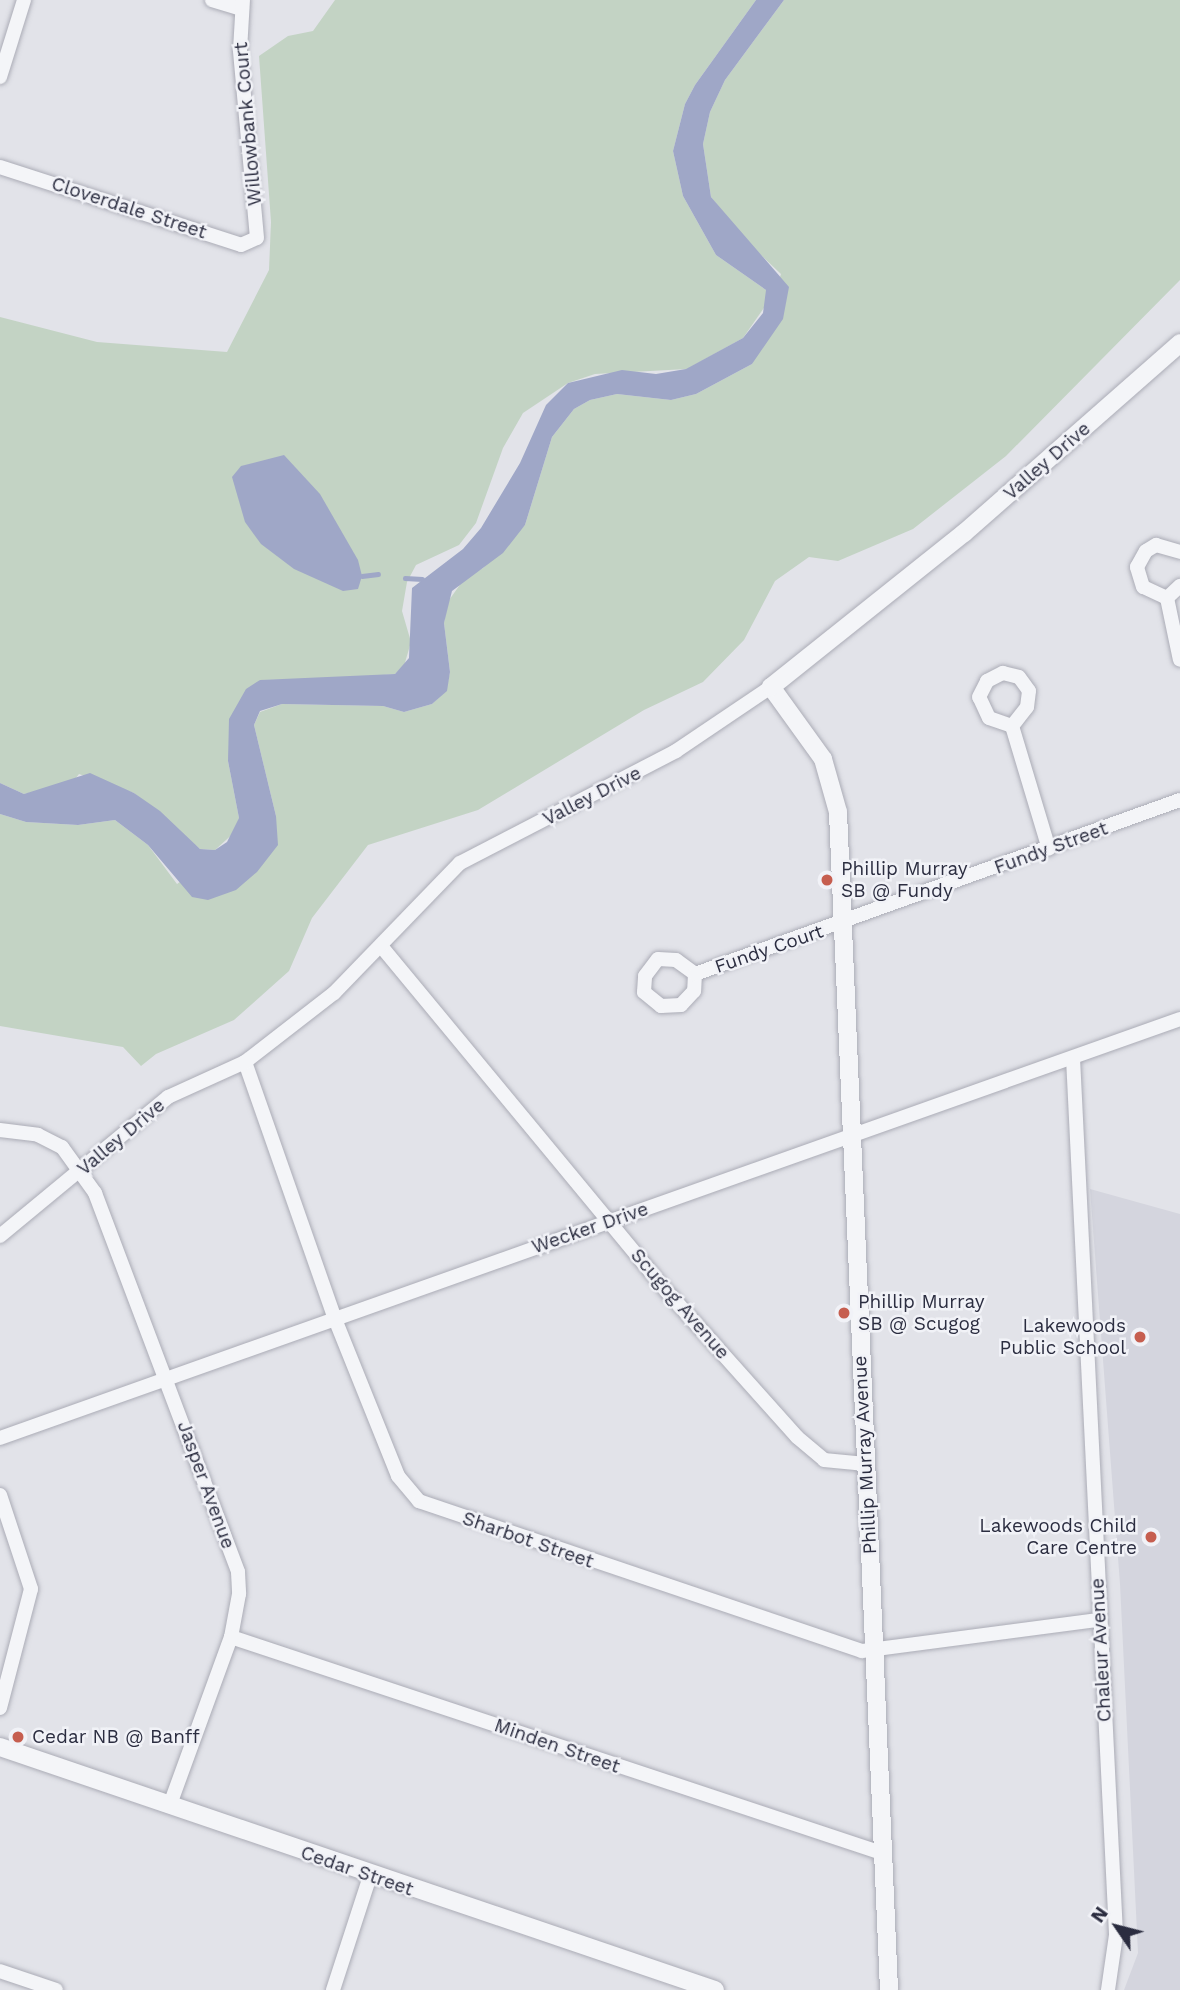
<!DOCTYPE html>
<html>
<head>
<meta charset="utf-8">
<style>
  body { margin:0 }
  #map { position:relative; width:1180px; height:1990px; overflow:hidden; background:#e2e3e9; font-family:"Work Sans",sans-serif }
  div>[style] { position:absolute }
  .built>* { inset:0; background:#d4d5de }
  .green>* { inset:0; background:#c3d3c4 }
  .water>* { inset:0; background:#9fa7c7 }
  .stream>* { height:4.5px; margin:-2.25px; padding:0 2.25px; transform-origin:2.25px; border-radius:2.25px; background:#9fa7c7 }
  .roads { filter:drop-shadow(0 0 2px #abacb6) drop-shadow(0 0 2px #abacb6) }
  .minor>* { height:14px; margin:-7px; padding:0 7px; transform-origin:7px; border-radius:7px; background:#f4f5f8 }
  .tertiary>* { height:18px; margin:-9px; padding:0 9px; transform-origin:9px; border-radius:9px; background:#f4f5f8 }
  .dots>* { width:19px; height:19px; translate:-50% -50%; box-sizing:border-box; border:4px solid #f1f2f7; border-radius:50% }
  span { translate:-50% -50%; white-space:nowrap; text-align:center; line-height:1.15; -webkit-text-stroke:5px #f1f2f7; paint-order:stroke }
  .street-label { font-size:19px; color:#2b2d40 }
  .poi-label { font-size:19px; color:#2b2d40 }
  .left { translate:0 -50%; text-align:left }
  .right { translate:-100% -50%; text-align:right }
  .north { position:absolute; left:1082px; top:1892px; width:70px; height:70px; -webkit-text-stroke:5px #f1f2f7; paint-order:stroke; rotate:305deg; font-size:19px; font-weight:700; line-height:28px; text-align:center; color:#2b2d40 }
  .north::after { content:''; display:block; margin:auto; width:24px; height:32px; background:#2b2d40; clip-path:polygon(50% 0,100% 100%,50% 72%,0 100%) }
</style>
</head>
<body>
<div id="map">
  <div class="built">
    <i style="clip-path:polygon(1090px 1189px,1180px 1214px,1180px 1990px,1124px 1990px,1138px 1953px,1120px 1584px)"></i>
  </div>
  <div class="green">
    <i style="clip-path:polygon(335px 0,756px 0,695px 85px,685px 104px,673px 151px,683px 196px,716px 255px,766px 290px,768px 302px,743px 338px,687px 369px,595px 374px,568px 383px,523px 413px,503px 448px,476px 523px,459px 545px,416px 565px,407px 582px,402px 611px,411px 642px,404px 666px,395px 674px,340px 679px,260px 680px,228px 761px,239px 818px,237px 830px,215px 850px,200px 849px,134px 793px,79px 774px,72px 783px,24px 794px,0 783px,0 317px,97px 342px,227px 352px,269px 270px,271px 222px,259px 56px,288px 36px,313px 31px)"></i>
    <i style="clip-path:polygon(784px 0,1180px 0,1180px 280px,1006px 456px,913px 529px,838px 561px,809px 557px,775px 581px,744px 640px,703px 682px,644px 710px,478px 810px,368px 845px,312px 918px,289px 971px,234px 1020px,156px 1054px,141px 1066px,123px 1047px,0 1026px,0 814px,26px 822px,78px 825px,115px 820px,148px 845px,177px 884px,276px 816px,254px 725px,260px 712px,282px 704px,383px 706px,404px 712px,432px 704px,446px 691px,450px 672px,444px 623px,447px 603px,464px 579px,483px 568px,525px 525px,552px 437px,574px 409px,590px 400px,617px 394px,671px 400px,696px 394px,752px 364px,781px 274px,745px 240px,711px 197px,703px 144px,710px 112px,725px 80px)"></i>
  </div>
  <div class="water">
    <i style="clip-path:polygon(756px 0,784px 0,725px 80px,710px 112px,703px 144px,711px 197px,789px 287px,783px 319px,752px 364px,696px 394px,671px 400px,617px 394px,590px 400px,574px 409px,552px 437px,525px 525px,503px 553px,452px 591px,444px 623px,450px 672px,447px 691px,432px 704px,404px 712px,383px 706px,282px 704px,260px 711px,254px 725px,276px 816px,278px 845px,257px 872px,236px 890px,208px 900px,192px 897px,148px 845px,115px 820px,78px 825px,26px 822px,0 814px,0 783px,24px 794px,90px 773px,134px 793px,160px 811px,200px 849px,215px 850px,227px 842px,239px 818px,228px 761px,229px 719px,246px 689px,260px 680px,395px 674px,409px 658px,412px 588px,463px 549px,481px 528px,520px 463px,546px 405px,568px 383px,622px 370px,656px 374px,686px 369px,743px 338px,763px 313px,766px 290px,716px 255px,683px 196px,673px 151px,685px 104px,695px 85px)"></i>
    <i style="clip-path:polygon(284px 455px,320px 494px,358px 560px,362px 576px,358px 589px,343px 591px,294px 569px,261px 544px,245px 522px,232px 477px,241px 466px)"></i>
  </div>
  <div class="stream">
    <i style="left:362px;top:576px;width:16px;rotate:-7deg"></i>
    <i style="left:405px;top:578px;width:17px;rotate:3deg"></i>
  </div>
  <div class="roads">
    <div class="minor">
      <i style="left:212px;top:0;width:31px;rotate:17deg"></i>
      <i style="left:0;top:77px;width:81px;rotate:-72.7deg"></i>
      <i style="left:0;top:167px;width:253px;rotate:17.9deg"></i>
      <i style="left:241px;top:245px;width:17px;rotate:-24deg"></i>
      <i style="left:257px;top:238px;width:189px;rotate:-95.2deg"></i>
      <i style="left:240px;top:50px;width:50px;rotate:-86.6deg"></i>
      <i style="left:1167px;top:598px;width:26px;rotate:-155deg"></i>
      <i style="left:1143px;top:587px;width:21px;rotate:-107deg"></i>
      <i style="left:1137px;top:567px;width:18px;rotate:-61deg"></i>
      <i style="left:1146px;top:551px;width:12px;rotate:-31deg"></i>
      <i style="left:1156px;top:545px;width:25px;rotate:16deg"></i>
      <i style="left:1167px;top:598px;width:63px;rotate:78.2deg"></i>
      <i style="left:1167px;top:598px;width:18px;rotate:-43deg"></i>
      <i style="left:1012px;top:726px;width:24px;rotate:-161deg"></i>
      <i style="left:989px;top:718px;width:23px;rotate:-115deg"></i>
      <i style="left:979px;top:697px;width:18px;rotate:-63deg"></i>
      <i style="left:987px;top:681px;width:18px;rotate:-27deg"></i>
      <i style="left:1003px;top:673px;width:16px;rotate:14deg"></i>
      <i style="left:1019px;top:677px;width:17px;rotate:54deg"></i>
      <i style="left:1029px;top:691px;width:16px;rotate:97deg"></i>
      <i style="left:1027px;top:707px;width:24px;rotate:128deg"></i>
      <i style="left:1012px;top:726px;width:128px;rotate:73.3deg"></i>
      <i style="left:381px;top:946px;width:455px;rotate:50.4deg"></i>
      <i style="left:671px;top:1296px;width:189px;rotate:48.2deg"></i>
      <i style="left:797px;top:1437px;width:35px;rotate:40deg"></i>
      <i style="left:824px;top:1460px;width:42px;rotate:5.4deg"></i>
      <i style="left:695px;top:974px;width:17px;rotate:93deg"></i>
      <i style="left:694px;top:991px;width:19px;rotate:133deg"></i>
      <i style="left:681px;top:1005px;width:20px;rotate:177deg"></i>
      <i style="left:661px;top:1006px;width:22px;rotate:-141deg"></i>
      <i style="left:644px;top:992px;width:16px;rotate:-86deg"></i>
      <i style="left:645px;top:976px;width:21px;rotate:-53deg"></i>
      <i style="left:658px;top:959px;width:18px;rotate:3deg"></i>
      <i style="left:676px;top:960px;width:24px;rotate:36deg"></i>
      <i style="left:695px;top:974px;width:515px;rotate:-19.74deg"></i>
      <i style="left:1073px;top:1058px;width:878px;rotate:87.19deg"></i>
      <i style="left:1116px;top:1935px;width:56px;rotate:98.3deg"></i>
      <i style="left:245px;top:1062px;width:272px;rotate:70.7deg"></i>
      <i style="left:335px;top:1319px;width:169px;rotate:68.1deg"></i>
      <i style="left:398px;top:1476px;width:33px;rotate:50deg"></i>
      <i style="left:419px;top:1501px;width:468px;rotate:18.7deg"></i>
      <i style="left:862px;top:1651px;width:239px;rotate:-7.5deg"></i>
      <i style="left:0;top:1130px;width:38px;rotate:7deg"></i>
      <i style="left:38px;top:1135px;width:27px;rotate:27deg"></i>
      <i style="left:62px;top:1147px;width:57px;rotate:54.3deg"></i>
      <i style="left:95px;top:1193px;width:405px;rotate:69.3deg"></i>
      <i style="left:238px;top:1572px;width:22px;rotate:87deg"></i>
      <i style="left:239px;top:1594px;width:44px;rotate:100.5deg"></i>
      <i style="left:231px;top:1637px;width:179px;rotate:110deg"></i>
      <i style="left:0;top:1236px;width:218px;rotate:-39.6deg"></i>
      <i style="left:168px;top:1097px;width:85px;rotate:-24.4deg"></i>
      <i style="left:245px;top:1062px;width:113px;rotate:-37.8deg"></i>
      <i style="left:334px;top:993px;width:181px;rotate:-45.9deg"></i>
      <i style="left:460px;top:863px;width:243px;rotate:-27.4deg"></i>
      <i style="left:676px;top:751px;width:115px;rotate:-34deg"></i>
      <i style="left:0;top:1438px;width:1252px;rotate:-19.55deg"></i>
      <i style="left:0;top:1495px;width:99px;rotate:71.7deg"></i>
      <i style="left:31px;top:1589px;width:123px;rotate:104.6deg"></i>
      <i style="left:231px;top:1637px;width:686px;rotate:18.36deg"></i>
      <i style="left:0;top:1971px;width:59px;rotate:18.7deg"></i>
      <i style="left:333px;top:1990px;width:120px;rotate:-72deg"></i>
    </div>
    <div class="tertiary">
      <i style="left:0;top:1747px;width:755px;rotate:18.77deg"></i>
      <i style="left:889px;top:1990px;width:1179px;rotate:-92.48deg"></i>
      <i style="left:838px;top:812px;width:55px;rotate:-105.8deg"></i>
      <i style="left:823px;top:759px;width:89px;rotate:-125.8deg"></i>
      <i style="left:771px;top:687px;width:247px;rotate:-38.6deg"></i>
      <i style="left:964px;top:533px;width:288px;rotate:-41.3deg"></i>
    </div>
  </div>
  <div class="dots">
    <i style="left:827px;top:880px;background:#c65e4f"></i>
    <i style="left:844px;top:1313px;background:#c65e4f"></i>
    <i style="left:1140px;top:1337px;background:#c65e4f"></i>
    <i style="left:1151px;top:1537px;background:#c65e4f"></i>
    <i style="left:18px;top:1737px;background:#c65e4f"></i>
  </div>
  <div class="street-label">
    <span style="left:248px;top:124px;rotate:-95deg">Willowbank Court</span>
    <span style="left:129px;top:208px;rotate:18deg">Cloverdale Street</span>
    <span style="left:1047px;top:461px;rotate:-41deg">Valley Drive</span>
    <span style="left:592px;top:796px;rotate:-27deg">Valley Drive</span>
    <span style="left:1051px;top:848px;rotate:-20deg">Fundy Street</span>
    <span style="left:769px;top:949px;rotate:-19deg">Fundy Court</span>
    <span style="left:121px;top:1137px;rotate:-40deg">Valley Drive</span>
    <span style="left:590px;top:1228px;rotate:-19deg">Wecker Drive</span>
    <span style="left:680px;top:1304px;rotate:49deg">Scugog Avenue</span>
    <span style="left:865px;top:1455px;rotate:-93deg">Phillip Murray Avenue</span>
    <span style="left:206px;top:1485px;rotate:70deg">Jasper Avenue</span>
    <span style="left:528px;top:1540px;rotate:19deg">Sharbot Street</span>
    <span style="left:1101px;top:1650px;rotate:-93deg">Chaleur Avenue</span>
    <span style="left:557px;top:1746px;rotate:19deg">Minden Street</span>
    <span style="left:357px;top:1871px;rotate:19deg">Cedar Street</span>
  </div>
  <div class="poi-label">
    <span class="left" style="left:841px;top:880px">Phillip Murray<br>SB @ Fundy</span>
    <span class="left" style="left:858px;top:1313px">Phillip Murray<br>SB @ Scugog</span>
    <span class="right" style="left:1126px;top:1337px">Lakewoods<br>Public School</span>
    <span class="right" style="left:1137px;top:1537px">Lakewoods Child<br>Care Centre</span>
    <span class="left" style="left:32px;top:1737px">Cedar NB @ Banff</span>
  </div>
  <div class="north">N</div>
</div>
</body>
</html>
